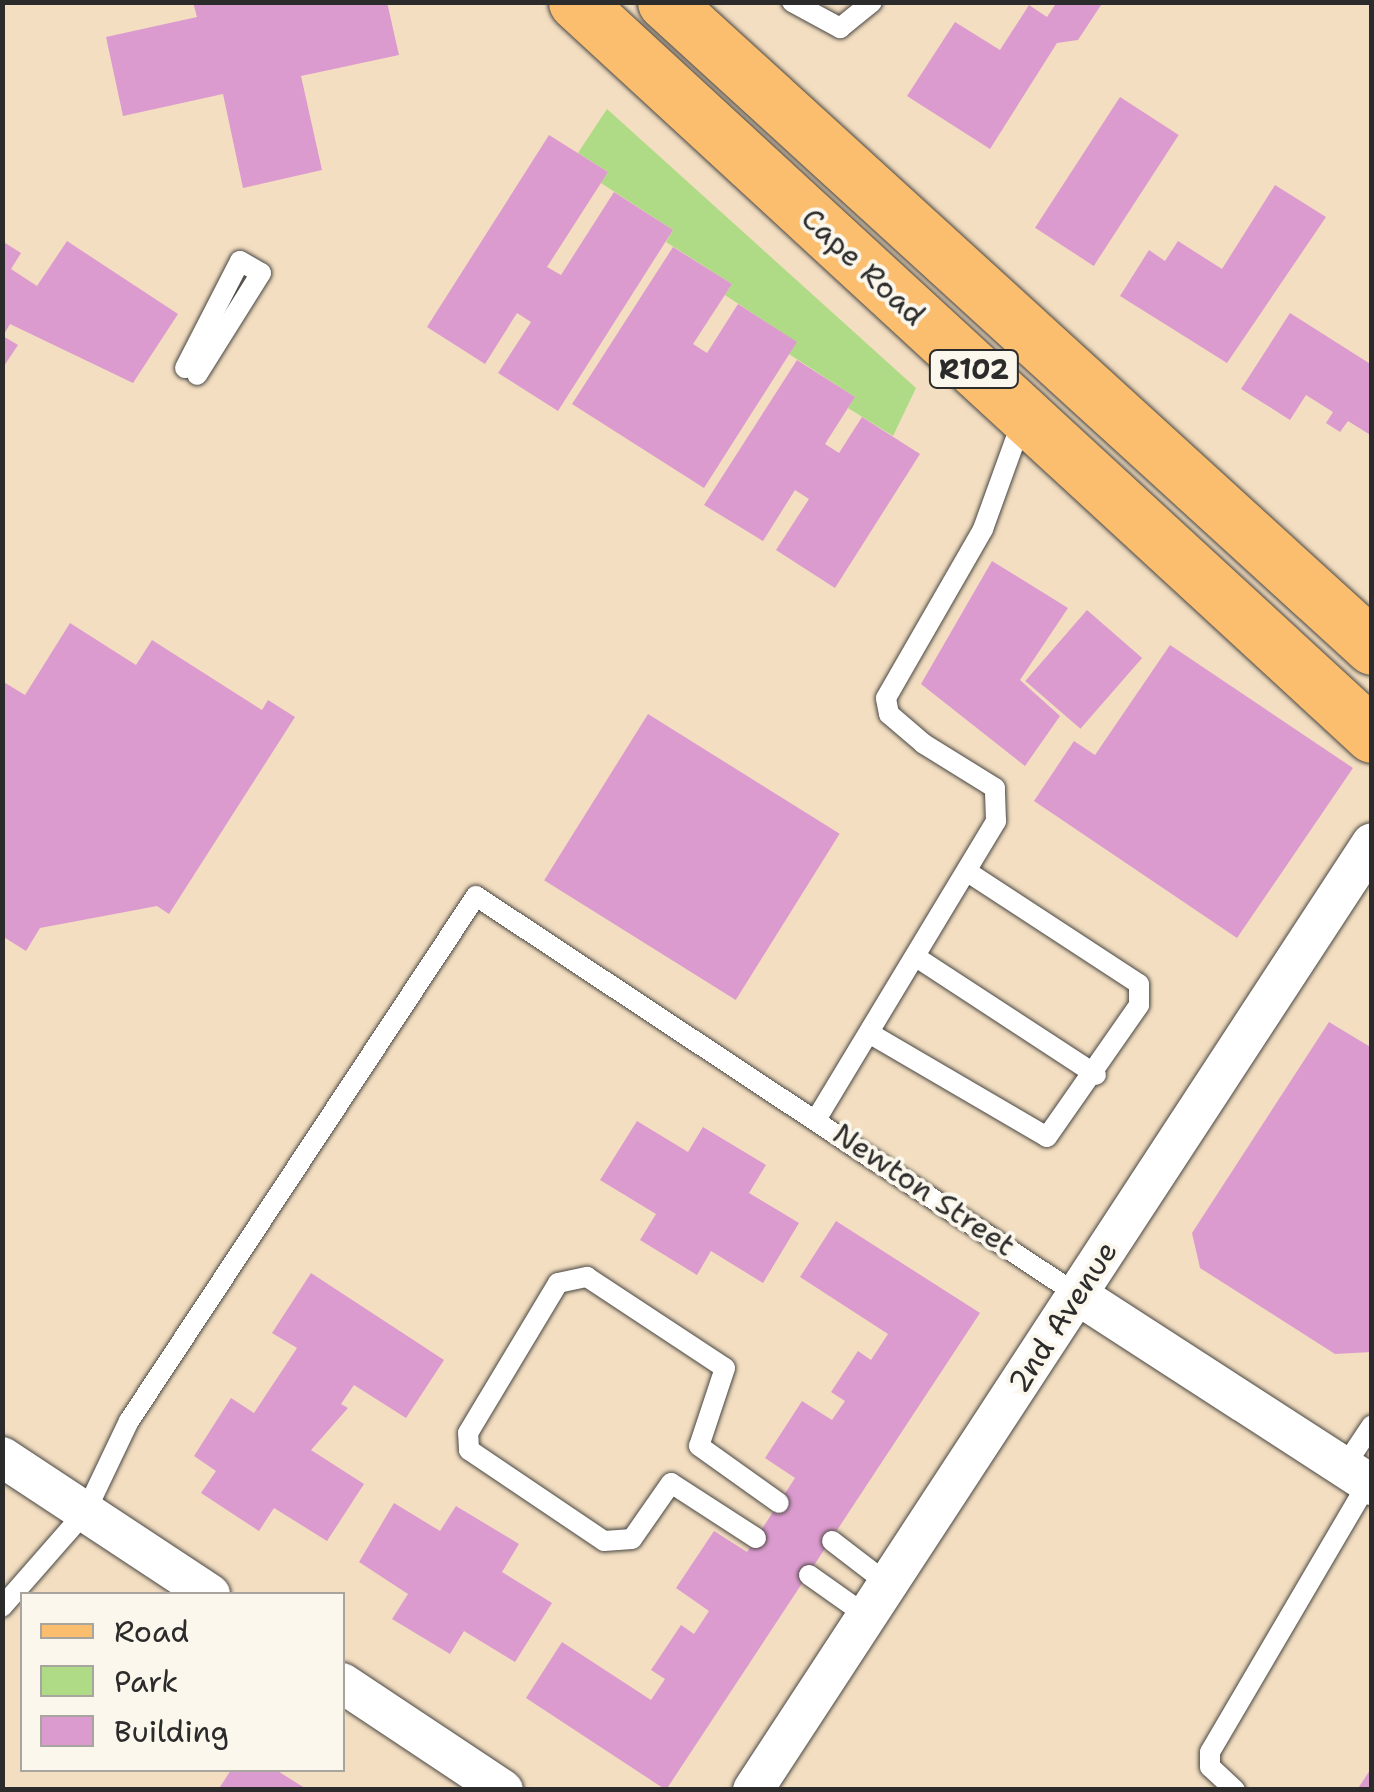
<!DOCTYPE html>
<html>
<head>
<meta charset="utf-8">
<style>
  body { margin:0 }
  #map { position:relative; width:1374px; height:1792px; overflow:hidden; background:#f3dec1; font-family:"Shantell Sans",sans-serif }
  div>[style] { position:absolute }
  .green>* { inset:0; background:#afda86 }
  .building>* { inset:0; background:#dc9bcf; transform-origin:0 0 }
  .roads { filter:drop-shadow(0 0 2px #494642) drop-shadow(0 0 2px #494642) }
  .lane>* { height:20px; margin:-10px; padding:0 10px; transform-origin:10px; border-radius:10px; background:#fff }
  .street>* { height:40px; margin:-20px; padding:0 20px; transform-origin:20px; border-radius:20px; background:#fff }
  .primary>* { height:55px; margin:-27.5px; padding:0 27.5px; transform-origin:27.5px; border-radius:27.5px; background:#fbbd6e }
  span { translate:-50% -50%; white-space:nowrap; text-align:center; line-height:1.15; -webkit-text-stroke:8px #fbf7ec; paint-order:stroke }
  .shield-label span { padding:2px 8px; background:#fbf7ec; border:2px solid; border-radius:8px; -webkit-text-stroke-width:0 }
  .shield-label { font-size:28px; color:#2b2b2b; font-weight:700 }
  .street-label { font-size:30px; color:#2b2b2b }
  .frame { position:absolute; inset:0; border:5px solid #2b2b2b; pointer-events:none }
  .legend { position:absolute; left:20px; top:1592px; width:325px; height:180px; box-sizing:border-box; background:#fbf7ec; border:2px solid #a8a59f; margin:0; padding:12px 18px; list-style:none; font-size:30px; color:#2b2b2b }
  .legend li { display:flex; align-items:center; gap:20px; height:50px }
  .legend b { width:50px; border:2px solid #a8a59f }
</style>
</head>
<body>
<div id="map">
  <div class="green">
    <i style="clip-path:polygon(607px 109px,916px 388px,893px 436px,848px 408px,855px 397px,789px 354px,796px 342px,725px 295px,732px 284px,666px 242px,673px 230px,601px 183px,608px 172px,578px 153px)"></i>
  </div>
  <div class="building">
    <i style="clip-path:polygon(193px 2px,387px 2px,399px 55px,301px 76px,322px 170px,243px 188px,223px 94px,123px 116px,106px 37px,197px 17px)"></i>
    <i style="clip-path:polygon(1057px 2px,1103px 2px,1078px 40px,1057px 43px,990px 149px,907px 96px,955px 22px,1000px 50px,1029px 5px,1047px 17px)"></i>
    <i style="left:1120px;top:97px;width:70px;height:156px;rotate:33deg"></i>
    <i style="clip-path:polygon(549px 135px,608px 172px,547px 267px,561px 275px,614px 192px,673px 230px,558px 411px,498px 373px,531px 322px,517px 313px,485px 364px,427px 327px)"></i>
    <i style="clip-path:polygon(1275px 185px,1326px 217px,1227px 363px,1120px 296px,1149px 250px,1165px 261px,1178px 241px,1222px 269px)"></i>
    <i style="clip-path:polygon(2px 241px,21px 253px,11px 269px,37px 286px,67px 241px,178px 314px,133px 383px,10px 324px,3px 336px,18px 345px,2px 369px)"></i>
    <i style="clip-path:polygon(673px 247px,732px 284px,693px 344px,707px 353px,738px 304px,797px 342px,704px 488px,572px 404px)"></i>
    <i style="clip-path:polygon(1290px 313px,1372px 365px,1372px 436px,1348px 421px,1340px 432px,1326px 423px,1333px 412px,1306px 395px,1290px 420px,1241px 389px)"></i>
    <i style="clip-path:polygon(797px 360px,855px 397px,825px 444px,839px 453px,862px 417px,920px 454px,835px 588px,776px 550px,809px 499px,795px 490px,763px 541px,704px 505px)"></i>
    <i style="clip-path:polygon(992px 561px,1068px 608px,1020px 680px,1060px 716px,1025px 766px,921px 684px)"></i>
    <i style="left:1087px;top:610px;width:73px;height:94px;rotate:41deg"></i>
    <i style="clip-path:polygon(70px 623px,136px 665px,152px 640px,262px 710px,268px 700px,295px 717px,169px 914px,157px 906px,40px 928px,26px 951px,2px 936px,2px 681px,25px 695px)"></i>
    <i style="clip-path:polygon(1170px 645px,1353px 768px,1237px 938px,1034px 801px,1074px 741px,1095px 755px)"></i>
    <i style="left:648px;top:714px;width:226px;height:196px;rotate:32deg"></i>
    <i style="clip-path:polygon(1329px 1022px,1372px 1048px,1372px 1352px,1335px 1354px,1200px 1268px,1192px 1233px)"></i>
    <i style="clip-path:polygon(637px 1121px,688px 1152px,703px 1127px,766px 1165px,749px 1193px,799px 1223px,763px 1283px,711px 1251px,697px 1275px,640px 1240px,656px 1214px,600px 1180px)"></i>
    <i style="clip-path:polygon(836px 1221px,980px 1313px,666px 1790px,526px 1698px,562px 1642px,651px 1700px,665px 1679px,651px 1670px,681px 1625px,694px 1634px,709px 1611px,676px 1588px,714px 1531px,747px 1552px,795px 1478px,765px 1458px,802px 1401px,832px 1420px,845px 1401px,831px 1392px,858px 1351px,871px 1360px,888px 1334px,800px 1277px)"></i>
    <i style="clip-path:polygon(311px 1273px,444px 1360px,406px 1418px,354px 1385px,341px 1404px,348px 1408px,311px 1450px,364px 1484px,327px 1541px,274px 1508px,259px 1531px,201px 1493px,216px 1471px,194px 1456px,231px 1398px,254px 1413px,297px 1348px,272px 1333px)"></i>
    <i style="clip-path:polygon(394px 1503px,440px 1531px,456px 1506px,519px 1544px,502px 1572px,552px 1603px,515px 1662px,464px 1631px,450px 1654px,392px 1619px,408px 1594px,359px 1562px)"></i>
    <i style="clip-path:polygon(1372px 1767px,1372px 1790px,1357px 1790px)"></i>
    <i style="clip-path:polygon(231px 1770px,276px 1770px,308px 1790px,218px 1790px)"></i>
  </div>
  <div class="roads">
    <div class="lane">
      <i style="left:792px;top:2px;width:55px;rotate:28.4deg"></i>
      <i style="left:840px;top:28px;width:41px;rotate:-39.1deg"></i>
      <i style="left:185px;top:368px;width:120px;rotate:-62.8deg"></i>
      <i style="left:240px;top:261px;width:24px;rotate:30deg"></i>
      <i style="left:261px;top:273px;width:120px;rotate:122.1deg"></i>
      <i style="left:916px;top:957px;width:215px;rotate:33.2deg"></i>
      <i style="left:869px;top:1033px;width:206px;rotate:30.3deg"></i>
      <i style="left:1047px;top:1137px;width:161px;rotate:-55.1deg"></i>
      <i style="left:1139px;top:1005px;width:21px;rotate:-90deg"></i>
      <i style="left:1139px;top:984px;width:204px;rotate:-146.8deg"></i>
      <i style="left:817px;top:1118px;width:347px;rotate:-58.9deg"></i>
      <i style="left:996px;top:821px;width:33px;rotate:-92deg"></i>
      <i style="left:995px;top:788px;width:84px;rotate:-148.2deg"></i>
      <i style="left:924px;top:744px;width:46px;rotate:-139.4deg"></i>
      <i style="left:889px;top:714px;width:16px;rotate:-101deg"></i>
      <i style="left:886px;top:698px;width:195px;rotate:-60.1deg"></i>
      <i style="left:983px;top:529px;width:115px;rotate:-70.1deg"></i>
      <i style="left:1344px;top:1467px;width:50px;rotate:-56.3deg"></i>
      <i style="left:756px;top:1538px;width:101px;rotate:-147.1deg"></i>
      <i style="left:671px;top:1483px;width:68px;rotate:124.9deg"></i>
      <i style="left:632px;top:1539px;width:28px;rotate:176deg"></i>
      <i style="left:604px;top:1541px;width:163px;rotate:-146deg"></i>
      <i style="left:469px;top:1450px;width:17px;rotate:-93deg"></i>
      <i style="left:468px;top:1433px;width:175px;rotate:-59deg"></i>
      <i style="left:558px;top:1283px;width:30px;rotate:-12deg"></i>
      <i style="left:587px;top:1277px;width:165px;rotate:33.4deg"></i>
      <i style="left:725px;top:1368px;width:82px;rotate:108.4deg"></i>
      <i style="left:699px;top:1446px;width:98px;rotate:35.5deg"></i>
      <i style="left:832px;top:1541px;width:71px;rotate:37.5deg"></i>
      <i style="left:809px;top:1575px;width:71px;rotate:35.3deg"></i>
      <i style="left:2px;top:1607px;width:128px;rotate:-48.8deg"></i>
      <i style="left:86px;top:1511px;width:100px;rotate:-64.5deg"></i>
      <i style="left:129px;top:1421px;width:629px;rotate:-56.54deg"></i>
      <i style="left:476px;top:896px;width:722px;rotate:33.54deg"></i>
      <i style="left:1235px;top:1790px;width:34px;rotate:-137deg"></i>
      <i style="left:1210px;top:1767px;width:15px;rotate:-90deg"></i>
      <i style="left:1210px;top:1752px;width:312px;rotate:-59.6deg"></i>
    </div>
    <div class="street">
      <i style="left:1078px;top:1295px;width:350px;rotate:32.9deg"></i>
      <i style="left:2px;top:1457px;width:249px;rotate:33.4deg"></i>
      <i style="left:342px;top:1683px;width:193px;rotate:33.6deg"></i>
      <i style="left:753px;top:1790px;width:1131px;rotate:-56.83deg"></i>
    </div>
    <div class="primary">
      <i style="left:576px;top:2px;width:1082px;rotate:42.64deg"></i>
      <i style="left:665px;top:2px;width:957px;rotate:42.37deg"></i>
    </div>
  </div>
  <div class="shield-label">
    <span style="left:974px;top:369px">R102</span>
  </div>
  <div class="street-label">
    <span style="left:863px;top:267px;rotate:43deg">Cape Road</span>
    <span style="left:924px;top:1190px;rotate:34deg">Newton Street</span>
    <span style="left:1063px;top:1317px;rotate:-57deg">2nd Avenue</span>
  </div>
  <div class="frame"></div>
  <ul class="legend">
  <li><b style="height:12px;background:#fbbd6e"></b>Road</li>
  <li><b style="height:28px;background:#afda86"></b>Park</li>
  <li><b style="height:28px;background:#dc9bcf"></b>Building</li>
  </ul>
</div>
</body>
</html>
